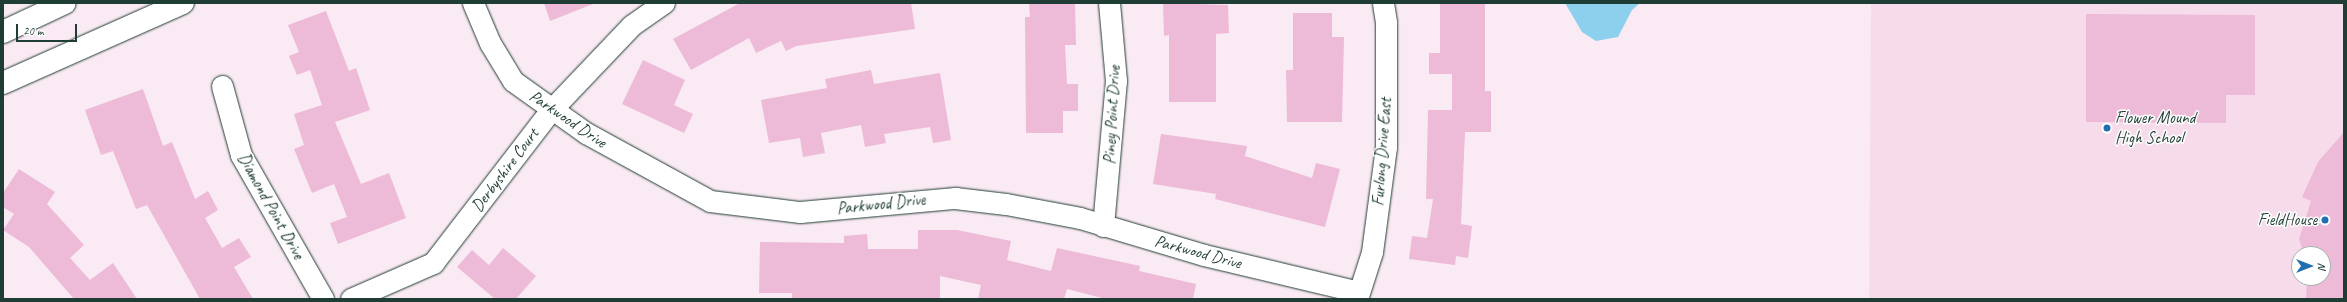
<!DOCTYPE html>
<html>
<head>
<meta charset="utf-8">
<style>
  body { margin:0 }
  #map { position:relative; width:2347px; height:302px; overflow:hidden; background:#faeaf3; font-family:Caveat,sans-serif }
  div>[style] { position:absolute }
  .built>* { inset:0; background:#f6dceb }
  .water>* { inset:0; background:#8cd0ed }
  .building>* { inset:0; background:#edbad8 }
  .roads { filter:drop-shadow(0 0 1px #1f3d34) drop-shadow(0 0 1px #1f3d34) }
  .street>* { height:21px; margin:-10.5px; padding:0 10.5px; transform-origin:10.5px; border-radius:10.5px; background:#fff }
  .secondary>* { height:22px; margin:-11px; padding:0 11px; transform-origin:11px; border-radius:11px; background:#fff }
  .dots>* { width:11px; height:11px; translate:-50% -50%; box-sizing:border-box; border:2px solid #fff; border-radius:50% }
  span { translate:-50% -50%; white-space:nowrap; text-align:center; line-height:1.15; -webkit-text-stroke:3px #fff; paint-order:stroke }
  .street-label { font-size:17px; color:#1f3d34 }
  .poi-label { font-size:17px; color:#1f3d34 }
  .left { translate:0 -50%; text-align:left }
  .right { translate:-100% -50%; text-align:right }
  .frame { position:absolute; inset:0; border:4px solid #1f3d34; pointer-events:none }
  .north { position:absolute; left:2291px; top:246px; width:40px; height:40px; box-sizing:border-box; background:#fff; border:1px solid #a5b1ae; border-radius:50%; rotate:90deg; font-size:11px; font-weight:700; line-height:16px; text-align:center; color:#1f3d34 }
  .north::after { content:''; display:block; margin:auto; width:14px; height:18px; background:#1f6fb2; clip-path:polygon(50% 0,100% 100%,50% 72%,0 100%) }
  .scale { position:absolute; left:16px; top:24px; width:61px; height:18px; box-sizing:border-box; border:2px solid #1f3d34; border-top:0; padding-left:5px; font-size:12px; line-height:14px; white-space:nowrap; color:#1f3d34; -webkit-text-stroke:3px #fff; paint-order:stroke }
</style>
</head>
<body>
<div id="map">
  <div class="built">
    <i style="clip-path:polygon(evenodd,1871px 3px,2344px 3px,2344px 299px,1869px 299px,1871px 3px,2299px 254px,2323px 254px,2323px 278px,2299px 278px,2299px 254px)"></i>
  </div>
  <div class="water">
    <i style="clip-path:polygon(1565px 3px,1640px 3px,1632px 10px,1618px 37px,1596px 41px,1582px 32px)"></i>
  </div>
  <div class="building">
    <i style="clip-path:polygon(544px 3px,593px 3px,593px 4px,550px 21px)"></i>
    <i style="clip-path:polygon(740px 3px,911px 3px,915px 29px,796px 46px,786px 51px,781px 41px,756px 53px,749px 38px,691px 70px,673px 39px)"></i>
    <i style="clip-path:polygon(1029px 3px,1075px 3px,1076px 45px,1065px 45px,1067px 84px,1078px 84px,1078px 111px,1063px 111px,1063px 133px,1026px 133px,1025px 17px,1030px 17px)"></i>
    <i style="clip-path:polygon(1163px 3px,1228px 5px,1229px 33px,1216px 34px,1216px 102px,1169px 102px,1169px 35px,1164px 36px)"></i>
    <i style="clip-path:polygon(1440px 3px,1485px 3px,1485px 91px,1491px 91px,1491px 132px,1465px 132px,1461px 224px,1472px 226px,1468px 258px,1456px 256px,1455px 265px,1409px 259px,1412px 236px,1427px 238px,1433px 199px,1426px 199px,1428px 110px,1452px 110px,1452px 74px,1429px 74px,1429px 53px,1440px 53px)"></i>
    <i style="clip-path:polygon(326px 11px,349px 71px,356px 68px,370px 110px,335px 122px,361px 184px,389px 173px,406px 218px,338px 244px,330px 223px,347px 217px,334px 184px,312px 193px,294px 149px,304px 145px,294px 114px,322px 105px,310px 70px,297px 75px,289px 56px,299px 52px,288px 25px)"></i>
    <i style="clip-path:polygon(1293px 13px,1332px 13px,1332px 37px,1344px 37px,1342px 122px,1287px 122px,1286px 70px,1293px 70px)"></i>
    <i style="clip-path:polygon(2086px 14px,2255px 15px,2255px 95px,2226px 95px,2226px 123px,2086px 122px)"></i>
    <i style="clip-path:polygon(643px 60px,685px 80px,674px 105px,693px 114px,684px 133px,622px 104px)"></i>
    <i style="clip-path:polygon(871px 70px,874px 84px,940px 73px,951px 140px,933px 143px,930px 127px,884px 134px,886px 143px,865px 147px,861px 125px,821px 133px,825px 153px,803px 157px,800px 138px,769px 143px,761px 100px,827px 88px,825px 79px)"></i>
    <i style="clip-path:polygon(143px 89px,163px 146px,172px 142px,195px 199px,208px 191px,218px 210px,205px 218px,222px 248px,239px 238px,251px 257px,234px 267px,253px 299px,200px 299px,147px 205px,136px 209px,113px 151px,101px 155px,85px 110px)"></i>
    <i style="clip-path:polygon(2344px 132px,2344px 299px,2306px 299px,2307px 278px,2323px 278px,2323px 254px,2304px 254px,2299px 239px,2311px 201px,2302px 197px,2318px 162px)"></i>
    <i style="clip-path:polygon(1161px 134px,1247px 146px,1245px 156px,1312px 178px,1316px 163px,1340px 169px,1325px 227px,1215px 199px,1216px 194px,1153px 184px)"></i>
    <i style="clip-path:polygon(19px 169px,55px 192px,47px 204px,84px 245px,70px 258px,90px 280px,113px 263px,137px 299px,74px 299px,29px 247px,3px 230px,14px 214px,3px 207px,3px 193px)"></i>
    <i style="clip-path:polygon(918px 230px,957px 230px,1011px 241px,1007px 260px,1051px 271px,1057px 248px,1140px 266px,1139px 271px,1196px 284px,1193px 299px,1106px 299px,1067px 289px,1064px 299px,978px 299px,981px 285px,940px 276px,940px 299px,792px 299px,792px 293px,759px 293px,760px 242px,844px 243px,844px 236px,867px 234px,868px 249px,918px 249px)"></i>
    <i style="clip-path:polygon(503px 248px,536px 276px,516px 299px,495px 299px,457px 267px,472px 250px,489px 265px)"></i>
  </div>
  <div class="roads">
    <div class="street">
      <i style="left:473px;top:3px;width:43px;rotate:67deg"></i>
      <i style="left:490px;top:43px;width:44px;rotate:58.8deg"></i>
      <i style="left:513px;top:81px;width:90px;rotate:35.5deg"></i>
      <i style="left:586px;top:133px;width:141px;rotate:28.7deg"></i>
      <i style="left:710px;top:201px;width:91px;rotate:7deg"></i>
      <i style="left:800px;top:212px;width:156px;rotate:-5.2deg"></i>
      <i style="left:955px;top:198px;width:51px;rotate:6.7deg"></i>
      <i style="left:1006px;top:204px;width:75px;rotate:10.7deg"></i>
      <i style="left:1080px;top:218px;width:129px;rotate:16.6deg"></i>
      <i style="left:1204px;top:255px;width:159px;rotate:13.4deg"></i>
      <i style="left:222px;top:86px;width:72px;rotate:74.6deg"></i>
      <i style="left:241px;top:155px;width:166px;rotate:60.3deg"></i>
      <i style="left:1103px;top:226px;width:146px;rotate:-84.9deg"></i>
      <i style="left:1116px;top:81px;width:78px;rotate:-95.1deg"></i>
      <i style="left:351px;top:299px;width:90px;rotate:-23.7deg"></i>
      <i style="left:433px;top:263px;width:193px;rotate:-52.4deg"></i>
      <i style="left:551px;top:110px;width:117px;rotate:-46.4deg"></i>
      <i style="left:632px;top:25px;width:39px;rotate:-35deg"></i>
      <i style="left:1357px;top:299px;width:49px;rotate:-72.3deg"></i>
      <i style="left:1372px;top:252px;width:106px;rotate:-82.4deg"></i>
      <i style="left:1386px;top:147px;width:125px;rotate:-90deg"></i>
      <i style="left:1386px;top:22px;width:19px;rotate:-99deg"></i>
    </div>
    <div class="secondary">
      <i style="left:3px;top:32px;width:68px;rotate:-25.1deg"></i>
      <i style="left:3px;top:83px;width:197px;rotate:-24deg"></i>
    </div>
  </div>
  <div class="dots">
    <i style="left:2107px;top:128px;background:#1f6fb2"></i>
    <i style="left:2325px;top:220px;background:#1f6fb2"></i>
  </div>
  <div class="street-label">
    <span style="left:1112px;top:115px;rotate:-87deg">Piney Point Drive</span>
    <span style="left:568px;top:119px;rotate:34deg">Parkwood Drive</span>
    <span style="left:1382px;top:152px;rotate:-86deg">Furlong Drive East</span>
    <span style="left:505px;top:170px;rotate:-53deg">Derbyshire Court</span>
    <span style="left:881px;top:204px;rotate:-6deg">Parkwood Drive</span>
    <span style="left:271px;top:206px;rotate:61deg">Diamond Point Drive</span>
    <span style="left:1198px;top:252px;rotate:15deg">Parkwood Drive</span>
  </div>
  <div class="poi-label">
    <span class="left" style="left:2115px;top:128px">Flower Mound<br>High School</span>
    <span class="right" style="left:2317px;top:220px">FieldHouse</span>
  </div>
  <div class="frame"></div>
  <div class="north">N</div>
  <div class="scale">20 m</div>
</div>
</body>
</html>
